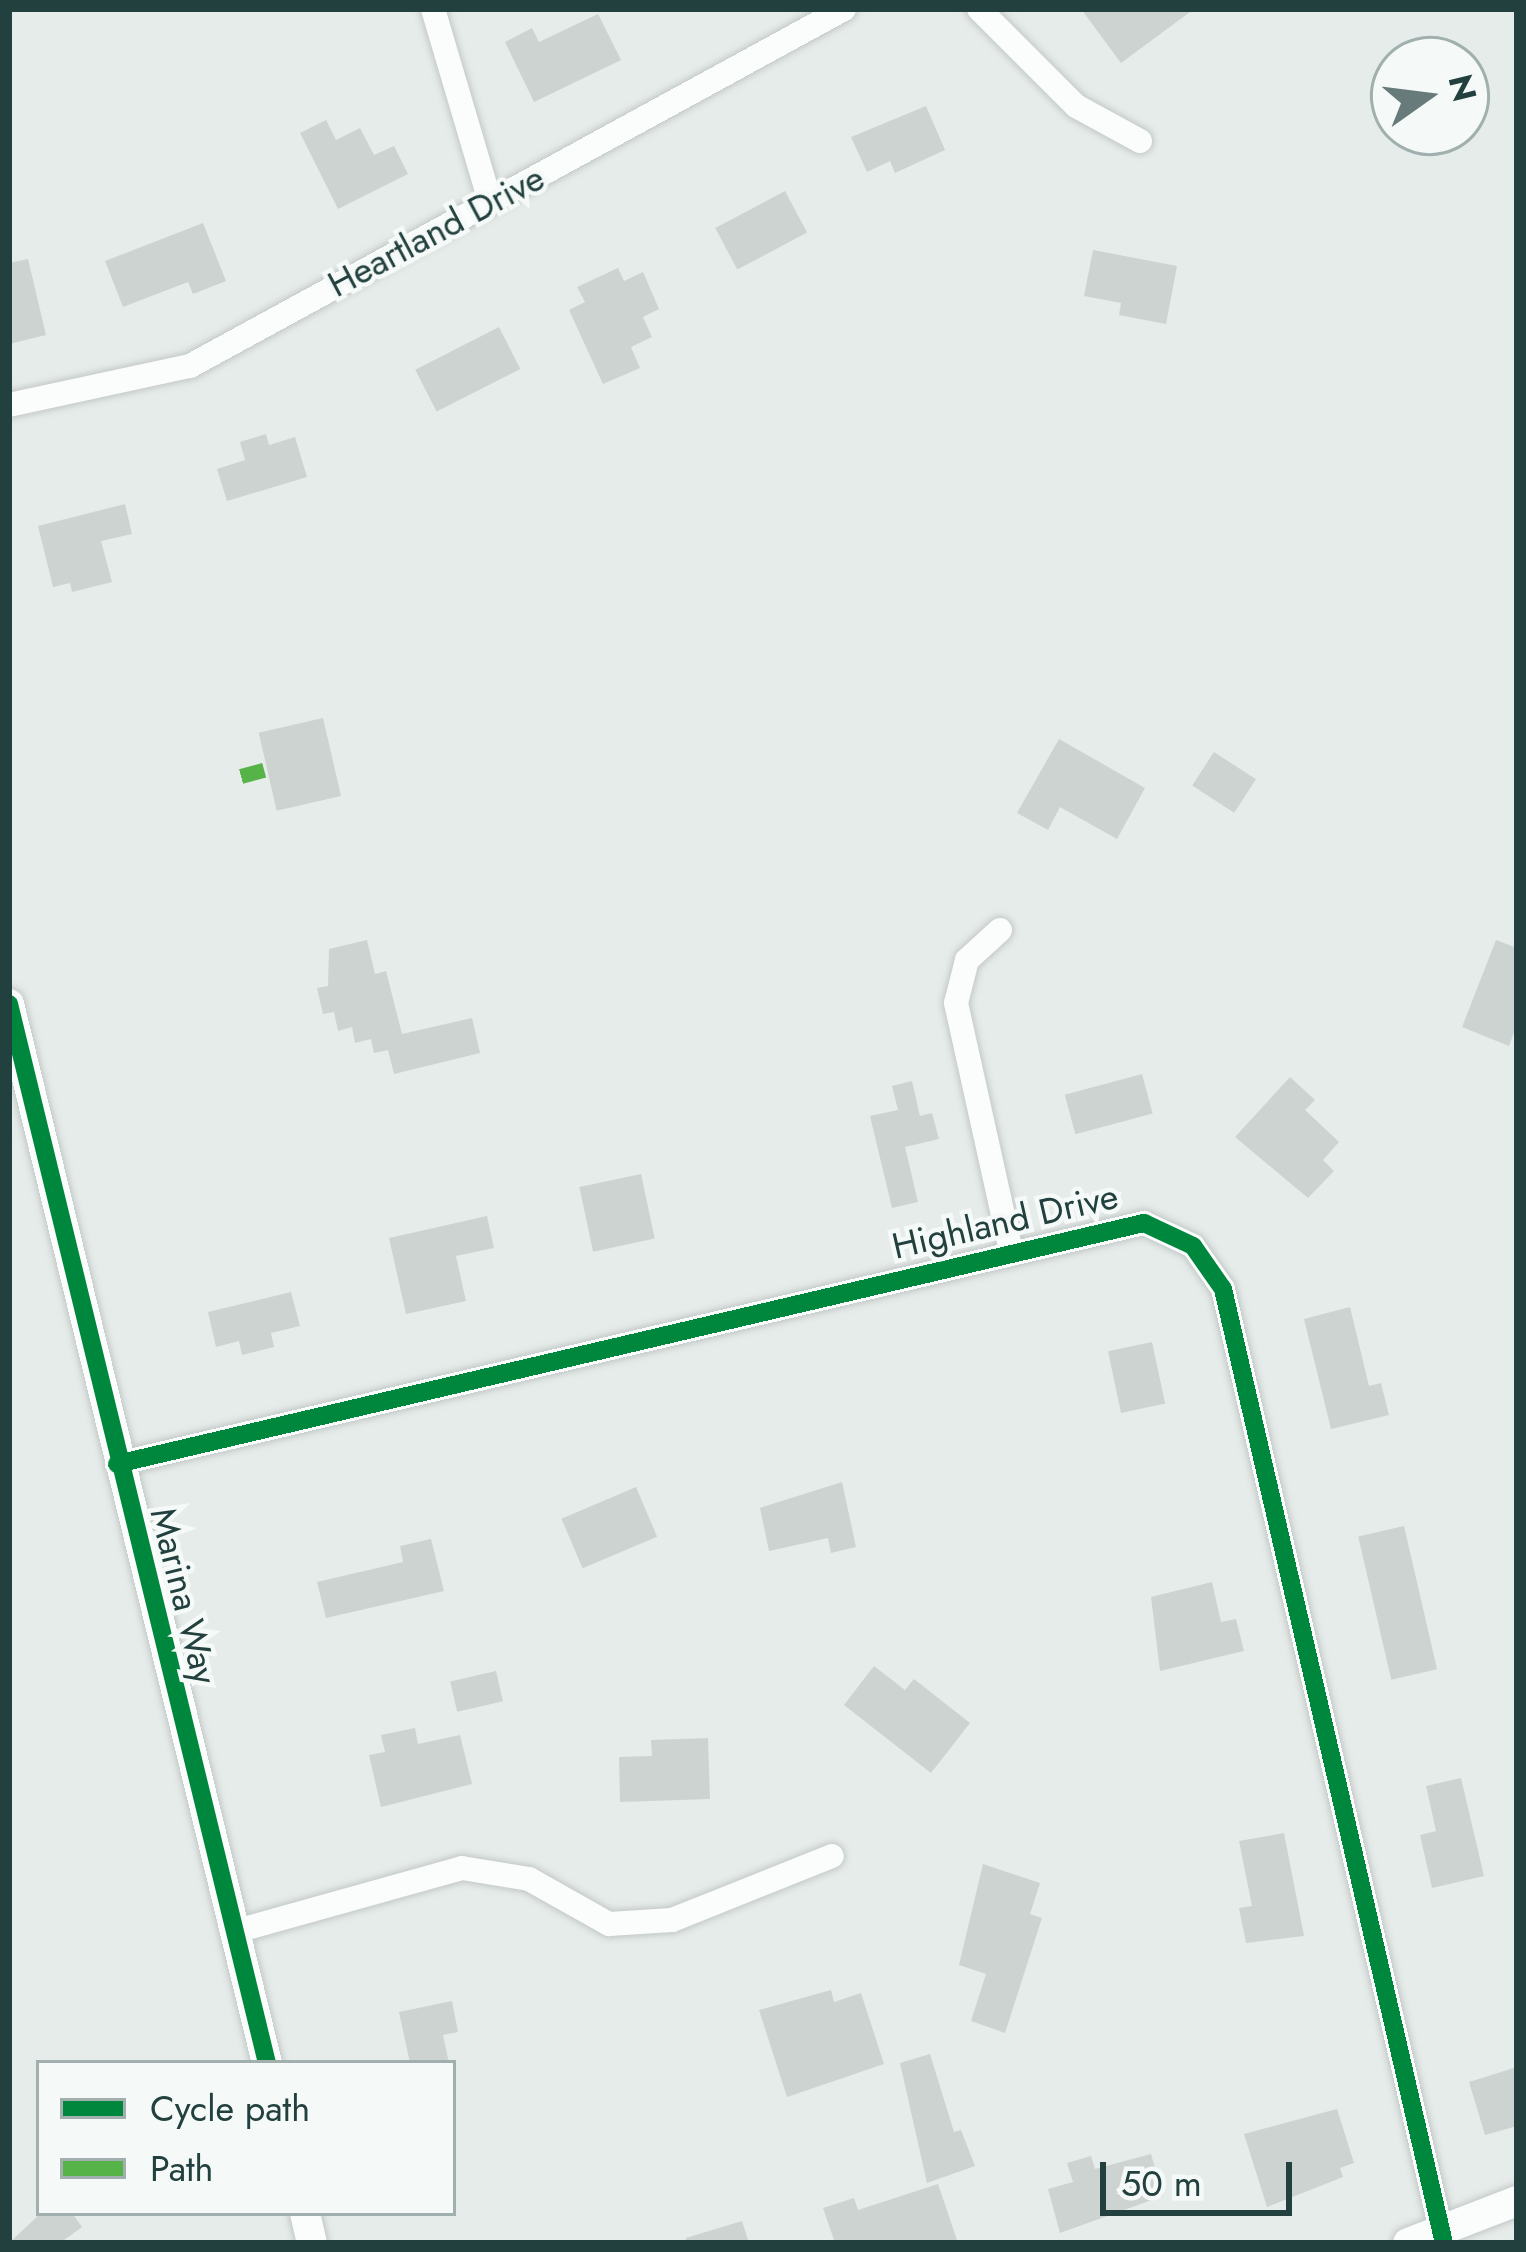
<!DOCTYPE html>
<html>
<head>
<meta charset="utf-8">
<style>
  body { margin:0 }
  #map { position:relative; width:1526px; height:2252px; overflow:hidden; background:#e6ecea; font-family:Jost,sans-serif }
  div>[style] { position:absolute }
  .building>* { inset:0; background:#cdd3d1; transform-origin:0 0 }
  .roads { filter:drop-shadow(0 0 3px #c3c9c7) drop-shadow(0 0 3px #c3c9c7) }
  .minor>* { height:24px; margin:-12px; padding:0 12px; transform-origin:12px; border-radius:12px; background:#fbfcfc }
  .tertiary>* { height:30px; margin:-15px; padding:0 15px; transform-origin:15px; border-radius:15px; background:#fbfcfc }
  .quiet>* { height:15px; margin-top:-7.5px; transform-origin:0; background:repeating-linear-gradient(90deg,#55b347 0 30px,transparent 0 45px) }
  .cycleway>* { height:18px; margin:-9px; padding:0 9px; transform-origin:9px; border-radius:9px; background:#00873e }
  span { translate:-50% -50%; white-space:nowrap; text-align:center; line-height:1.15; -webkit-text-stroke:9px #f5faf8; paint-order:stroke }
  .street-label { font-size:36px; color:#22403e }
  .frame { position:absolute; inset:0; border:12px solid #22403e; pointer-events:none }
  .legend { position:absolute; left:36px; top:2060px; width:420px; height:156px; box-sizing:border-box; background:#f5faf8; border:3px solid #a1b0ae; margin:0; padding:15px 21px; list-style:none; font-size:36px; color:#22403e }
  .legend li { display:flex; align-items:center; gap:24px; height:60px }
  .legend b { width:60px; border:3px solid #a1b0ae }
  .north { position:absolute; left:1370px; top:36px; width:120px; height:120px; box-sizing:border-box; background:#f5faf8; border:3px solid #a1b0ae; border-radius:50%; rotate:76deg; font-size:33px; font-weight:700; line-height:48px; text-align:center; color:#22403e }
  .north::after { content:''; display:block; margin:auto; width:42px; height:54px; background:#677c7a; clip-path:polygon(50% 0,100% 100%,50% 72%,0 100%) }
  .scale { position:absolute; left:1100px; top:2162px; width:192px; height:54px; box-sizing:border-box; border:6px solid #22403e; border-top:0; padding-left:15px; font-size:36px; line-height:42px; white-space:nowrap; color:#22403e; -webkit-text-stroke:9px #f5faf8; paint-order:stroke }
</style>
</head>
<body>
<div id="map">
  <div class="building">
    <i style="clip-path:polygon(1081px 9px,1194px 9px,1121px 63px)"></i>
    <i style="clip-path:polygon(598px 14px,621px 60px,534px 102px,505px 42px,532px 28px,539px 42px)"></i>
    <i style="clip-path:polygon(926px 106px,945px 150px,895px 173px,890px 161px,867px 172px,851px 137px)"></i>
    <i style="clip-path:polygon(326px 120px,336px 140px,360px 128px,374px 155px,394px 146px,408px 174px,338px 209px,300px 133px)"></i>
    <i style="left:785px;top:191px;width:47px;height:79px;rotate:62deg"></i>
    <i style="clip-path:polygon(203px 223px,226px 281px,193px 294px,188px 282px,123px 307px,105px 261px)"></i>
    <i style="clip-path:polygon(1093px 250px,1177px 266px,1166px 324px,1119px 315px,1121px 303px,1084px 296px)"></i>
    <i style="clip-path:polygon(28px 259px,46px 335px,9px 344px,9px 263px)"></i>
    <i style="clip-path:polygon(618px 268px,624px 281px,643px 272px,659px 309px,643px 317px,652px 337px,631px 347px,640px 368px,603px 384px,569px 310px,585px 302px,577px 287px)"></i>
    <i style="left:499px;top:327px;width:47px;height:94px;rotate:63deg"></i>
    <i style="clip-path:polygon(266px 434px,269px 445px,295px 437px,307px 477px,227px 501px,217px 469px,245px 460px,240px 442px)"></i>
    <i style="clip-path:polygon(125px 504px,132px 534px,101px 541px,112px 582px,72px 592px,70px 583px,53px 587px,38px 526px)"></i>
    <i style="left:323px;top:718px;width:80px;height:66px;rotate:77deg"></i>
    <i style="clip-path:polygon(1059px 739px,1145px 788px,1117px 839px,1060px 807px,1048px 830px,1017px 813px)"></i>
    <i style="left:1214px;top:752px;width:50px;height:40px;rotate:33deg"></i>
    <i style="clip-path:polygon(367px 940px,375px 974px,386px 971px,402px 1034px,472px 1018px,480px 1053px,394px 1074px,388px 1050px,374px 1053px,371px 1039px,355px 1043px,352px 1027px,338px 1031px,334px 1012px,323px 1014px,317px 988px,328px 986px,329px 949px)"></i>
    <i style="clip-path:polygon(1496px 940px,1517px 948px,1517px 1024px,1509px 1046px,1462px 1027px)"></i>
    <i style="left:1142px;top:1074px;width:41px;height:80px;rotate:75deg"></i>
    <i style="clip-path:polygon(1290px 1077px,1315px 1100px,1305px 1110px,1339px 1142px,1323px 1160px,1334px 1171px,1308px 1198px,1235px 1137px)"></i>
    <i style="clip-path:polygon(912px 1081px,920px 1116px,932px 1113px,939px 1139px,905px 1147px,918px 1202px,892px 1208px,870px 1116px,898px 1110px,892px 1086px)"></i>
    <i style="left:641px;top:1174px;width:66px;height:63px;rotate:78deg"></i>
    <i style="clip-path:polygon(487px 1216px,494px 1248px,456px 1256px,466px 1301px,406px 1314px,389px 1238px)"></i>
    <i style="clip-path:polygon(291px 1292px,300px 1326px,271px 1333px,274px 1347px,242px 1355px,239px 1341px,216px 1347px,208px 1312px)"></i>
    <i style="clip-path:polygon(1350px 1307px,1369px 1386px,1381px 1383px,1389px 1415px,1331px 1429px,1304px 1319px)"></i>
    <i style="left:1152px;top:1342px;width:63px;height:45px;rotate:78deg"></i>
    <i style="clip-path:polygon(842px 1482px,856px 1547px,831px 1553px,828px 1538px,769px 1551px,760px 1508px)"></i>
    <i style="left:636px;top:1487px;width:54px;height:81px;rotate:67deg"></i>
    <i style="left:1404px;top:1526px;width:147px;height:47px;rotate:77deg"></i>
    <i style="clip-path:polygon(431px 1539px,444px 1591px,326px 1618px,317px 1582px,403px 1562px,400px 1546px)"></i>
    <i style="clip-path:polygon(1212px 1582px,1221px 1622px,1236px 1619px,1244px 1651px,1160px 1671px,1151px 1597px)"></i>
    <i style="clip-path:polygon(874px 1666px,905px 1690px,914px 1679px,970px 1723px,931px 1773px,844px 1705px)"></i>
    <i style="left:496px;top:1671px;width:31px;height:47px;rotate:77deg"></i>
    <i style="clip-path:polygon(415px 1728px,418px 1744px,460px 1735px,472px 1784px,381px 1807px,369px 1755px,385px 1752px,381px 1735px)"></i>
    <i style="clip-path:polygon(708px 1738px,710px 1799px,620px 1802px,619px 1757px,652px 1756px,651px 1740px)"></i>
    <i style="clip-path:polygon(1461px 1778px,1484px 1876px,1432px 1888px,1420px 1835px,1436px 1831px,1426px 1786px)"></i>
    <i style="clip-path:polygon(1284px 1833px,1304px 1936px,1246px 1943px,1239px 1908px,1252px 1906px,1239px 1841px)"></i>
    <i style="clip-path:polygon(983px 1864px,1040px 1883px,1030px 1914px,1042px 1918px,1005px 2033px,971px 2021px,986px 1974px,959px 1965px)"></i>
    <i style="clip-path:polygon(831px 1990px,834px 2002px,861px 1993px,884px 2064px,787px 2097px,759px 2010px)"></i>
    <i style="clip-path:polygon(452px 2001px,458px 2032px,443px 2035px,449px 2063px,410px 2063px,399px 2012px)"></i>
    <i style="clip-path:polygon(930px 2054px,954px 2132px,961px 2130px,975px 2166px,927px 2183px,900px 2063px)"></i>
    <i style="clip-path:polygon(1517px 2067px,1517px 2126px,1485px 2135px,1469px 2082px)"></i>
    <i style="clip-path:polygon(1337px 2109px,1354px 2163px,1340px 2168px,1343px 2177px,1267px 2207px,1244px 2134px)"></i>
    <i style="clip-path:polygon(1151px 2154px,1163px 2196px,1060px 2233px,1048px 2189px,1073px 2182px,1067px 2163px,1091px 2156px,1095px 2169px)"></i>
    <i style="clip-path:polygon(938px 2184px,958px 2243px,835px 2243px,823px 2208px,854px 2198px,858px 2210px)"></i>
    <i style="clip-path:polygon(41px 2213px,72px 2213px,82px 2227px,60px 2243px,9px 2243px)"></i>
    <i style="clip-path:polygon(742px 2221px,749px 2243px,686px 2243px,686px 2238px)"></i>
  </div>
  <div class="roads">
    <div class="minor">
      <i style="left:433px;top:9px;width:197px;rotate:73.5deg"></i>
      <i style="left:979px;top:9px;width:137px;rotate:45deg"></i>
      <i style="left:1076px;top:106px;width:73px;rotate:28.7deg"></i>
      <i style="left:9px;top:405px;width:185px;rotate:-12.2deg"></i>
      <i style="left:190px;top:366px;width:745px;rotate:-28.63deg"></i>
      <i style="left:1000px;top:930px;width:45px;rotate:137.7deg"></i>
      <i style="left:967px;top:960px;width:44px;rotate:104.3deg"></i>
      <i style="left:956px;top:1003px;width:255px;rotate:77.5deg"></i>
      <i style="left:117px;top:1464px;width:1055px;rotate:-13.21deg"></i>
      <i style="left:1144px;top:1223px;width:54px;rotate:25.1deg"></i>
      <i style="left:1193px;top:1246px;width:52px;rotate:55.1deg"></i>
      <i style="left:1223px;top:1289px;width:979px;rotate:76.96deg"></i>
      <i style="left:233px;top:1932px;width:238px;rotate:-15.6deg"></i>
      <i style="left:462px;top:1868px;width:68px;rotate:9.3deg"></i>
      <i style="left:529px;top:1879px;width:92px;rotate:29.4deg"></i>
      <i style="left:609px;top:1924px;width:63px;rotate:-3.6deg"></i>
      <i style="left:672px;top:1920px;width:172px;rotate:-21.8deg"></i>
    </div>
    <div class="tertiary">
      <i style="left:9px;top:1004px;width:1090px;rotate:76.31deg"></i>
      <i style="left:305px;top:2213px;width:31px;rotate:77deg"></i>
      <i style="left:1408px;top:2243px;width:117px;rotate:-21.1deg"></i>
    </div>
  </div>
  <div class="quiet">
    <i style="left:241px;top:776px;width:24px;rotate:-15deg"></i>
  </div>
  <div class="cycleway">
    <i style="left:9px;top:1004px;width:1090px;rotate:76.31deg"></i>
    <i style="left:117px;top:1464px;width:1055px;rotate:-13.21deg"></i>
    <i style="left:1144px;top:1223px;width:54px;rotate:25.1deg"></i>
    <i style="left:1193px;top:1246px;width:52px;rotate:55.1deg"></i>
    <i style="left:1223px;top:1289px;width:979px;rotate:76.96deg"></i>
  </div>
  <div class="street-label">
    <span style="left:436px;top:231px;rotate:-28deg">Heartland Drive</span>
    <span style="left:1005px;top:1221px;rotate:-13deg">Highland Drive</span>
    <span style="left:184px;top:1596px;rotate:76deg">Marina Way</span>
  </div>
  <div class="frame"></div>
  <ul class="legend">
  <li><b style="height:15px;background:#00873e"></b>Cycle path</li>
  <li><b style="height:15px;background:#55b347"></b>Path</li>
  </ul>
  <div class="north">N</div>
  <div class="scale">50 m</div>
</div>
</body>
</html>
